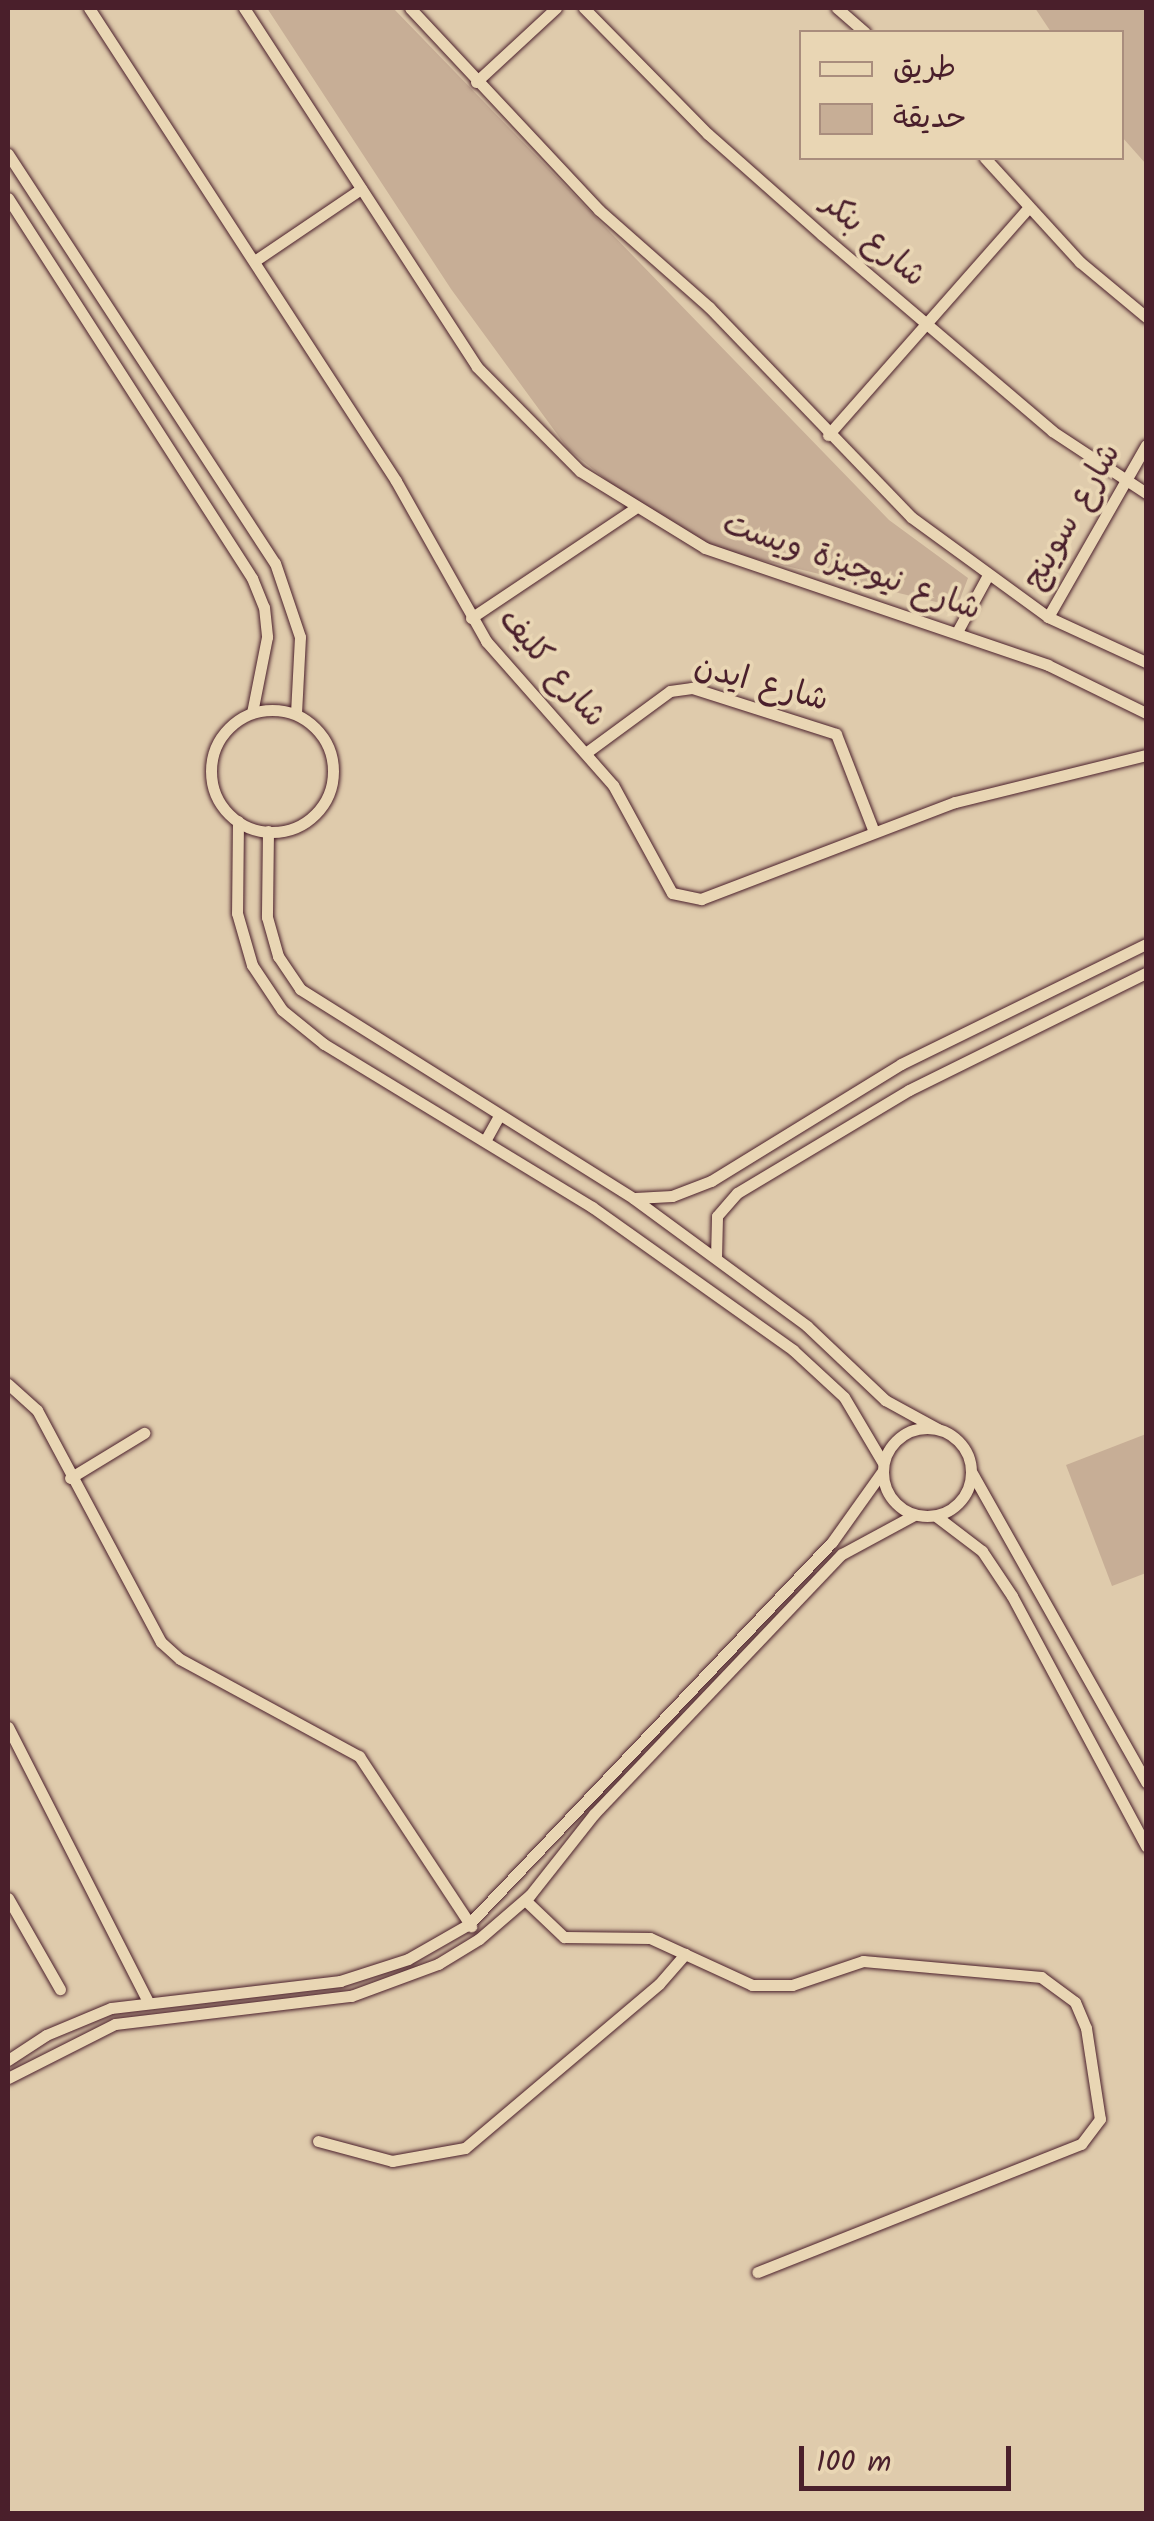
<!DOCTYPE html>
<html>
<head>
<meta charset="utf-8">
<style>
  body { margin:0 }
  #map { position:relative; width:1154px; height:2521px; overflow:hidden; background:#dfcbac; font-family:Kalam,"Playpen Sans Arabic",sans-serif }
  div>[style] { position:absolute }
  .green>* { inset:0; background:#c7ae96 }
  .roads { filter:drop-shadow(0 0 2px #4a1f2b) drop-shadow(0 0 2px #4a1f2b) }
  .street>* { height:11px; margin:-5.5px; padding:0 5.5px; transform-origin:5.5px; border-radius:5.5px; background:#e9d6b4 }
  .street>.ring { margin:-5.5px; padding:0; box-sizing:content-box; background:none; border:11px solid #e9d6b4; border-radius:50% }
  span { translate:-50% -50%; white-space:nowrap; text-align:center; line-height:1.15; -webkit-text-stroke:8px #e9d6b4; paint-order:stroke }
  .street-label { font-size:32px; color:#4a1f2b }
  .frame { position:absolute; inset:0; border:10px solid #4a1f2b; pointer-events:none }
  .legend { position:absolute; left:799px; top:30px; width:325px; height:130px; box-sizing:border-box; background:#e9d6b4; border:2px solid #a98d7d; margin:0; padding:12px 18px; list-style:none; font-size:30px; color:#4a1f2b }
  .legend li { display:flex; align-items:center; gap:20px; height:50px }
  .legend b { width:50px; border:2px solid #a98d7d }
  .scale { position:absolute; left:799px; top:2446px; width:212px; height:45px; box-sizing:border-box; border:5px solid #4a1f2b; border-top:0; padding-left:12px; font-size:30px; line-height:35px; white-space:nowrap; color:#4a1f2b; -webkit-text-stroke:8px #e9d6b4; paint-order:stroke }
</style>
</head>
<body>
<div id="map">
  <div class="green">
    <i style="clip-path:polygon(267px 8px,393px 8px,889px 520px,968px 578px,957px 607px,682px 541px,568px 449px,451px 289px)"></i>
    <i style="clip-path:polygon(1035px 8px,1146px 8px,1146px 164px,1122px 137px,1122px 32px,1051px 32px)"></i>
    <i style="clip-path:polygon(1146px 1434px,1146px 1573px,1112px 1586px,1066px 1465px)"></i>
  </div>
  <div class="roads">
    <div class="street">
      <i style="left:89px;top:8px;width:564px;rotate:57.01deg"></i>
      <i style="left:396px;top:481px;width:184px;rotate:60.6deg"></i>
      <i style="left:486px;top:641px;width:192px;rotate:48.6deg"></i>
      <i style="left:613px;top:785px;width:123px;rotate:61.4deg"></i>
      <i style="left:672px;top:893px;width:30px;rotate:12deg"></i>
      <i style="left:701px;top:899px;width:272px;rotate:-20.9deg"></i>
      <i style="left:955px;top:802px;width:197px;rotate:-13.8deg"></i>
      <i style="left:244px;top:8px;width:428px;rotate:57deg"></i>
      <i style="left:477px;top:367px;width:146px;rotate:45.3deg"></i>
      <i style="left:580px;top:471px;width:147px;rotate:31.6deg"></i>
      <i style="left:705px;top:548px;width:362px;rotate:18.8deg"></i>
      <i style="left:1048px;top:665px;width:109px;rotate:26.1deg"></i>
      <i style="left:410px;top:8px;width:277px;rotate:46.9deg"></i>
      <i style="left:599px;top:210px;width:147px;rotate:41.4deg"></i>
      <i style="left:709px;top:307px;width:291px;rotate:46.1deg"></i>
      <i style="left:911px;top:517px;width:170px;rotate:36.1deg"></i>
      <i style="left:1048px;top:617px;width:108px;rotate:24.7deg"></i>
      <i style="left:584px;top:8px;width:177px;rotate:45.5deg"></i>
      <i style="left:708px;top:134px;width:152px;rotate:41.5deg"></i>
      <i style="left:822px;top:235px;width:302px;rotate:40.4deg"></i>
      <i style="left:1052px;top:431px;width:113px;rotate:33.4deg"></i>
      <i style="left:837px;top:8px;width:37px;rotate:41deg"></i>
      <i style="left:476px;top:82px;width:109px;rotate:-42.8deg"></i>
      <i style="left:8px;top:154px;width:488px;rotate:56.9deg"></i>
      <i style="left:275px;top:563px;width:78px;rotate:71.3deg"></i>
      <i style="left:300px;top:637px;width:77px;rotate:93deg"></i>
      <i style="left:985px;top:158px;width:141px;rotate:47.6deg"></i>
      <i style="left:1080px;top:262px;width:86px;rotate:39.8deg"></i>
      <i style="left:8px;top:198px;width:452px;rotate:57.3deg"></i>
      <i style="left:252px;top:578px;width:31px;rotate:68deg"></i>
      <i style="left:264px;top:607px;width:30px;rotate:84deg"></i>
      <i style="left:267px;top:637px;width:77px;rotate:101.2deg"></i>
      <i style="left:256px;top:260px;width:127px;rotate:-34.1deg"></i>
      <i style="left:828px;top:435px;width:303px;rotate:-48.6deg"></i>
      <i style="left:1048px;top:617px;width:198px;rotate:-60.3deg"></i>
      <i style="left:471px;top:618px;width:196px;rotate:-33.8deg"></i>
      <i style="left:957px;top:632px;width:65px;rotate:-61.5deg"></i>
      <i class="ring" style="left:211px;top:710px;width:111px;height:111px"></i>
      <i style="left:587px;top:752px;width:103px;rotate:-36.3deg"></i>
      <i style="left:670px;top:691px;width:22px;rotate:-8deg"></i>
      <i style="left:692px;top:688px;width:151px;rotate:17.7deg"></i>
      <i style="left:836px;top:734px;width:105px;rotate:68.8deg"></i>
      <i style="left:238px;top:821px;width:92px;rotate:90.6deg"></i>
      <i style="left:237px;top:913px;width:54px;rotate:73.9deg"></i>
      <i style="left:252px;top:965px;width:54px;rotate:56.3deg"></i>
      <i style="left:282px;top:1010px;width:54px;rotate:39deg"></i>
      <i style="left:324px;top:1044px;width:314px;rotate:31.3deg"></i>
      <i style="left:592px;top:1207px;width:247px;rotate:35.4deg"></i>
      <i style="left:793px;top:1350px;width:69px;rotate:42.7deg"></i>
      <i style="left:844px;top:1397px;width:77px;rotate:59.4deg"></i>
      <i style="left:268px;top:831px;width:86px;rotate:90.7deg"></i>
      <i style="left:267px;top:917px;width:41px;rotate:74.2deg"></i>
      <i style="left:278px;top:956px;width:40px;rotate:56deg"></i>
      <i style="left:300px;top:989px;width:393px;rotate:32.1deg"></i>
      <i style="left:633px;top:1198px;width:216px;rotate:36.3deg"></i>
      <i style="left:807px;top:1326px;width:108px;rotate:43.5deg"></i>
      <i style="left:885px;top:1400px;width:60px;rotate:28.7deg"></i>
      <i style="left:485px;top:1141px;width:29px;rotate:-61deg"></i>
      <i style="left:635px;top:1198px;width:37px;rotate:-3deg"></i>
      <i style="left:672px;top:1196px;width:42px;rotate:-21deg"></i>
      <i style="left:711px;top:1181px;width:223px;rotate:-31.6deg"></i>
      <i style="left:901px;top:1064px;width:273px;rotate:-26.1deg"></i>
      <i style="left:716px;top:1258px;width:42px;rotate:-88.6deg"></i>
      <i style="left:717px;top:1216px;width:30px;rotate:-49deg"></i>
      <i style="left:737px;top:1193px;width:200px;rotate:-30.9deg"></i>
      <i style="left:909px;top:1090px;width:264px;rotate:-26.3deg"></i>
      <i style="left:8px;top:1384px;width:39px;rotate:42deg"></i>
      <i style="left:37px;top:1410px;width:263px;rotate:61.9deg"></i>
      <i style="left:161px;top:1642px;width:25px;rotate:42deg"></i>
      <i style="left:180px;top:1659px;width:204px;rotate:28.5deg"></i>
      <i style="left:359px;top:1756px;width:204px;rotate:56.6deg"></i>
      <i class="ring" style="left:883px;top:1428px;width:77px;height:77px"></i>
      <i style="left:972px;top:1473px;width:355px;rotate:60.6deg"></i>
      <i style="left:70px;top:1478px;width:87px;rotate:-31.3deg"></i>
      <i style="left:936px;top:1516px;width:58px;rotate:37.3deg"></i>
      <i style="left:982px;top:1551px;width:54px;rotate:56.3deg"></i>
      <i style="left:1012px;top:1596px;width:284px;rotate:61.8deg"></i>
      <i style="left:8px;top:1727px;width:309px;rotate:63deg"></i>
      <i style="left:8px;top:1898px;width:105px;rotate:60.3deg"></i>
      <i style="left:525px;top:1900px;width:54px;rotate:43.5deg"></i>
      <i style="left:564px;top:1937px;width:86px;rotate:0.7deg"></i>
      <i style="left:650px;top:1938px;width:112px;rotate:24.7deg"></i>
      <i style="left:752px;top:1985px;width:40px"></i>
      <i style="left:792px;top:1985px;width:75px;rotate:-18.7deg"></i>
      <i style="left:863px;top:1961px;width:179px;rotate:5.1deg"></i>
      <i style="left:1041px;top:1977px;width:42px;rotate:36.3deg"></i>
      <i style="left:1075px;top:2002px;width:28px;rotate:67deg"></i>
      <i style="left:1086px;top:2028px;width:92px;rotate:81.3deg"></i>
      <i style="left:1100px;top:2119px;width:31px;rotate:127deg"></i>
      <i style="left:1081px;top:2144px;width:348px;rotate:158.4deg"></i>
      <i style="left:8px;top:2060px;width:45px;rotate:-33.3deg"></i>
      <i style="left:46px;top:2035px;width:70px;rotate:-22.6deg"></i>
      <i style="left:111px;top:2008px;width:231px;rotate:-6.7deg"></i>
      <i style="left:340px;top:1981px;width:71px;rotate:-17.9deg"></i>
      <i style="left:408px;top:1959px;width:70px;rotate:-29.8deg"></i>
      <i style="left:469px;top:1924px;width:527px;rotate:-46.46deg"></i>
      <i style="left:832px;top:1542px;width:86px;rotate:-54.5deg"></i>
      <i style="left:8px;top:2078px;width:120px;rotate:-26.8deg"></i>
      <i style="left:115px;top:2024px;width:238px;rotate:-6.8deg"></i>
      <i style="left:351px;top:1996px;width:93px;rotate:-20.2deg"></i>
      <i style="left:438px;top:1964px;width:48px;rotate:-31.4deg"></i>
      <i style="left:479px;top:1939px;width:67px;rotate:-40.8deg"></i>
      <i style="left:530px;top:1895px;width:103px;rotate:-51.7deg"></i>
      <i style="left:594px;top:1814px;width:359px;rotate:-46.4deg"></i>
      <i style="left:842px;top:1554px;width:82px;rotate:-28.4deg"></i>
      <i style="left:318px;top:2141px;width:77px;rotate:15.1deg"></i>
      <i style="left:392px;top:2161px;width:74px;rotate:-10.1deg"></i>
      <i style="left:465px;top:2148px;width:254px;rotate:-40.2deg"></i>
      <i style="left:659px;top:1984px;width:40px;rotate:-49deg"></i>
    </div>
  </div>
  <div class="street-label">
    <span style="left:873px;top:241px;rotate:41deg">شارع بنكر</span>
    <span style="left:1073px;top:517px;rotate:-60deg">شارع سوينج</span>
    <span style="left:851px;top:568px;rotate:19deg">شارع نيوجيزة ويست</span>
    <span style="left:551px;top:669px;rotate:49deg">شارع كليف</span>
    <span style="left:761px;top:685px;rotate:15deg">شارع ايدن</span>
  </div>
  <div class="frame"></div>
  <ul class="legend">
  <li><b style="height:12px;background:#e9d6b4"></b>طريق</li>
  <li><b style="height:28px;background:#c7ae96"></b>حديقة</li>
  </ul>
  <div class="scale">100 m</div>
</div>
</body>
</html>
